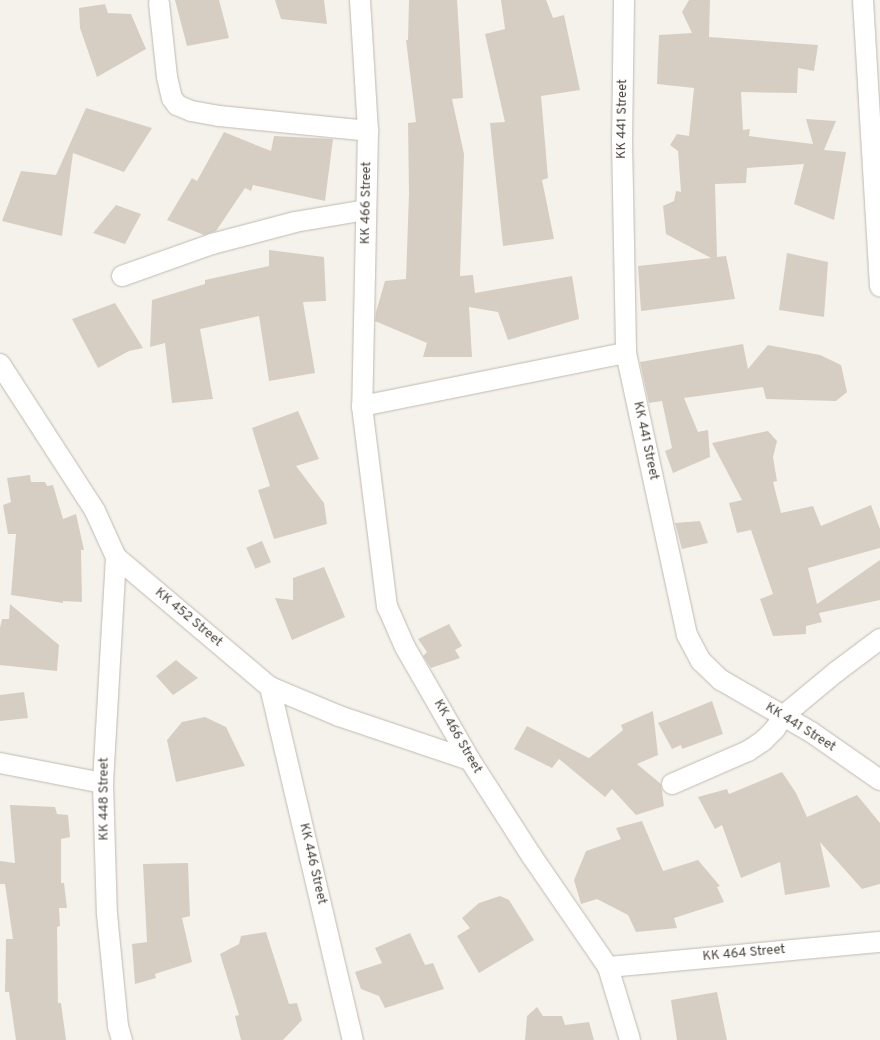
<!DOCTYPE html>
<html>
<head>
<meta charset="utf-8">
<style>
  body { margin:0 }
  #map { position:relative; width:880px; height:1040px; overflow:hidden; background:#f5f2ec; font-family:Overpass,sans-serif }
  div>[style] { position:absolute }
  .building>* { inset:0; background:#d6cec2; transform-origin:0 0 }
  .roads { filter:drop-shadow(0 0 1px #c0baaf) drop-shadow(0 0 1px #c0baaf) }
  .minor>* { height:20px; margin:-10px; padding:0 10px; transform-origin:10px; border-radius:10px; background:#fff }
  span { translate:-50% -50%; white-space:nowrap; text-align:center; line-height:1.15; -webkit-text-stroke:3px #fff; paint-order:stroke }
  .street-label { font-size:13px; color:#49433a }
</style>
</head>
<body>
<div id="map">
  <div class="building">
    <i style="clip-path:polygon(175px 0,219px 0,229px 38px,187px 46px)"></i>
    <i style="clip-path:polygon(275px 0,324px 0,327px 24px,281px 19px)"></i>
    <i style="clip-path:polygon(409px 0,457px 0,463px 98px,452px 99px,464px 154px,460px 276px,473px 275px,475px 293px,572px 276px,579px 319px,508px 340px,498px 312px,469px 307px,472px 357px,423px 357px,427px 343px,375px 321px,376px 312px,385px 281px,406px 279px,409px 193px,408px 123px,416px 122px,406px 40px,408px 40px)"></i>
    <i style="clip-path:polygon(501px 0,546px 0,553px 18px,564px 15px,580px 90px,541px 96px,548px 178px,542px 180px,554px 239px,503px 246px,490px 123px,505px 122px,485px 34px,505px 29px)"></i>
    <i style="clip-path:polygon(689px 0,710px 0,709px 37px,818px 45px,814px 71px,798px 68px,797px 93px,741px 92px,743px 130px,750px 129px,749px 136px,813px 144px,806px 119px,836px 121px,824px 150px,846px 152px,834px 220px,794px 204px,804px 164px,747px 168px,746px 183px,715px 184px,717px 257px,726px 256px,735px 299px,641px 311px,638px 266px,711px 258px,666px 234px,663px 206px,674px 201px,676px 191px,681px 192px,678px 151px,670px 145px,677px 134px,689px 136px,694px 88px,657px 84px,659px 35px,692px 33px,682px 12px)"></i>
    <i style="clip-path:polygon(105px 4px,108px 13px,131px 14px,146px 49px,97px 77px,80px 28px,79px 8px)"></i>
    <i style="clip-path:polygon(86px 108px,152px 128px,124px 172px,73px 153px,62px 236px,2px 221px,21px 171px,56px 175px)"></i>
    <i style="clip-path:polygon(224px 132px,271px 151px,274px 136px,333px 139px,325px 201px,253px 185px,251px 191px,245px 188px,216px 231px,204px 235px,167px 220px,192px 178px,197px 181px)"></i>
    <i style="clip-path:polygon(116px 205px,141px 214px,125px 244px,93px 233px)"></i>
    <i style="clip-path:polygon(269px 250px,324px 257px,326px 301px,303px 302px,315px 373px,269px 381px,259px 316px,200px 329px,213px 399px,172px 403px,165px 343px,150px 347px,152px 300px,205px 284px,205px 280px,269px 266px)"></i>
    <i style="clip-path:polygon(787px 253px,828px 262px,824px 317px,779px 310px)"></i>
    <i style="clip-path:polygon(115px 303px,143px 348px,129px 351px,98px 368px,72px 319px)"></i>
    <i style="clip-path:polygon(743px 344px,748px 369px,768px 345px,820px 355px,841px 365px,847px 392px,836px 401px,766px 399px,763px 387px,684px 398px,698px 432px,708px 430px,710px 457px,673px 473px,665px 451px,672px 448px,662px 401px,649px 403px,640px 362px)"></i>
    <i style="clip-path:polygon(298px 411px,319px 459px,296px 466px,324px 503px,327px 524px,274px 539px,258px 490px,270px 486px,252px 428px)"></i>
    <i style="clip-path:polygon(768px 431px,777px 441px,773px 457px,777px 481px,773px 482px,781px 513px,813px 506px,821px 526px,871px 505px,880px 529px,880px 548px,808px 568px,817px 604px,880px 560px,880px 600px,819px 613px,822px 622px,806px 626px,806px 634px,773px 636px,760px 599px,773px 594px,751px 530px,737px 533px,729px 503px,742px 500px,712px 443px)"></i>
    <i style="clip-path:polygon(30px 475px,31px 482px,45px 482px,47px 486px,53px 485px,63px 519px,76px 514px,84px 550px,81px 550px,82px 602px,63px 601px,63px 603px,11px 595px,16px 534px,8px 534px,3px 505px,11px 502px,7px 478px)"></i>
    <i style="clip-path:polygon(700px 521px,708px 543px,682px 549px,675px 523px)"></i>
    <i style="left:262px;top:541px;width:23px;height:17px;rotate:67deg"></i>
    <i style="clip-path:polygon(324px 567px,345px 617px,292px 640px,275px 598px,293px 600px,293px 578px)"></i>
    <i style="clip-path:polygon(10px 604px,59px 645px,57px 671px,0 665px,0 628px,2px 619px,9px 619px)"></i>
    <i style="clip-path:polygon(449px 624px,462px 646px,455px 650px,460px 658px,431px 668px,423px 656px,427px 652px,418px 639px)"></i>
    <i style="clip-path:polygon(176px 660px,198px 678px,173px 695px,156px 676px)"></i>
    <i style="clip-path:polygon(24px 692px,28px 718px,0 721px,0 695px)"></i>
    <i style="clip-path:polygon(712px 701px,723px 734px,682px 749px,681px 745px,672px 749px,658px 723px)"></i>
    <i style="clip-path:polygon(653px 711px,658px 755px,637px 764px,661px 784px,664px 806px,636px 815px,612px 789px,605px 797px,559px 759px,552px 768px,514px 749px,527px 726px,589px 758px,623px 730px,621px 725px)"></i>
    <i style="clip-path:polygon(205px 717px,226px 727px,245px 766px,176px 782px,167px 740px,182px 722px)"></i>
    <i style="clip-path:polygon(782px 772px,796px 793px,807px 817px,857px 795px,880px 823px,880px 884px,862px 889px,820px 842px,830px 887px,785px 895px,780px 862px,741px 878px,722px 825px,715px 829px,698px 797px,727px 789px,729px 794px)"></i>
    <i style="clip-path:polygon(10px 805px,55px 807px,57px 814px,68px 815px,70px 837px,61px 839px,61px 883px,64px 883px,67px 908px,59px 908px,60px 926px,57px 927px,58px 1003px,61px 1003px,66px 1040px,16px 1040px,9px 992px,5px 992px,6px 939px,13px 939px,5px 884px,0 884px,0 861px,15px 863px)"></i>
    <i style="clip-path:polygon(642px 821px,663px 871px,698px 860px,720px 886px,717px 887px,724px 902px,674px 918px,677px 928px,636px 932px,628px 915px,597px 899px,581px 904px,574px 880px,586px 851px,621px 839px,616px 828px)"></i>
    <i style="clip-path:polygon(188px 863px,190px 916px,182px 918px,192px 962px,155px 974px,156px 978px,135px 984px,132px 944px,147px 942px,143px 864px)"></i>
    <i style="clip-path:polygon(500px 896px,509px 900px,534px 940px,479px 973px,457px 936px,470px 928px,462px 918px,479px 903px)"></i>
    <i style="clip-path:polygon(266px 932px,289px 1004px,297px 1003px,302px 1020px,283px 1040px,241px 1040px,235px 1016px,239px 1015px,220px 954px,239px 944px,241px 936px)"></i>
    <i style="clip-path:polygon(410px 933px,425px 965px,433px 963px,444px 989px,385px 1008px,379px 996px,361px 989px,355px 972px,382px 963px,375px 948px)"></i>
    <i style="clip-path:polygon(717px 992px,727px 1040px,677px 1040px,671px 1000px)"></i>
    <i style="clip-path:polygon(537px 1007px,543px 1016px,562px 1016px,565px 1025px,589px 1022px,594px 1040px,525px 1040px,527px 1016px)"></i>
  </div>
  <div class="roads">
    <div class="minor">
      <i style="left:360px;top:0;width:131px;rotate:86.5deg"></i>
      <i style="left:368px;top:131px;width:275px;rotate:91.2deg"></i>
      <i style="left:362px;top:406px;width:202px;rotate:82.9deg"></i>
      <i style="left:387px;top:606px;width:45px;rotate:66.3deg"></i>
      <i style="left:405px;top:647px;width:130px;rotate:60.1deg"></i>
      <i style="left:470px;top:760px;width:113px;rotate:57.3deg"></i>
      <i style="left:531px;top:855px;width:136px;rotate:55.5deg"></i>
      <i style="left:608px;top:967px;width:76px;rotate:73.2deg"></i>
      <i style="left:624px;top:0;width:140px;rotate:90.8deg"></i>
      <i style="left:622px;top:140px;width:213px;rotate:88.9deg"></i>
      <i style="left:626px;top:353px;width:289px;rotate:77.8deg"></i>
      <i style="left:687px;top:635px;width:30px;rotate:62deg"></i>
      <i style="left:701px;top:661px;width:28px;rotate:44deg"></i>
      <i style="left:721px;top:680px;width:104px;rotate:30deg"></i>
      <i style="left:811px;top:732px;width:84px;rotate:34.8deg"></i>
      <i style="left:863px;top:0;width:287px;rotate:86.6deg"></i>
      <i style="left:159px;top:3px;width:74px;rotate:83.8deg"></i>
      <i style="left:167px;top:77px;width:22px;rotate:77deg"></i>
      <i style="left:172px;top:98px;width:9px;rotate:54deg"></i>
      <i style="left:177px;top:105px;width:15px;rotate:23deg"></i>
      <i style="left:191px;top:111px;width:28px;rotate:10deg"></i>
      <i style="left:219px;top:116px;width:150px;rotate:5.7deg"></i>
      <i style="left:122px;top:276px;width:96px;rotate:-19.6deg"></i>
      <i style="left:212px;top:244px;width:86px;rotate:-14.8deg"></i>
      <i style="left:295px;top:222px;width:72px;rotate:-9.6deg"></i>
      <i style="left:0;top:364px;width:175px;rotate:57.1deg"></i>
      <i style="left:95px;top:511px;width:51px;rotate:65.5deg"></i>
      <i style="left:116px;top:557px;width:202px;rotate:40.2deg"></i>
      <i style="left:270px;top:687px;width:75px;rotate:22.8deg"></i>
      <i style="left:339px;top:716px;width:138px;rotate:18.6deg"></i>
      <i style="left:362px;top:406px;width:269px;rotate:-11.4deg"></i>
      <i style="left:116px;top:557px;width:226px;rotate:93.3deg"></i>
      <i style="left:103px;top:783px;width:131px;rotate:88.3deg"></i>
      <i style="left:107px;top:914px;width:113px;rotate:84.4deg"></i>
      <i style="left:118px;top:1026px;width:15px;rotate:74deg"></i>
      <i style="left:270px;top:687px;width:363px;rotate:76.8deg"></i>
      <i style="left:0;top:763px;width:105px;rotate:11deg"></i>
      <i style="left:672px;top:784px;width:83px;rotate:-23.5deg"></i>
      <i style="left:748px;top:751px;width:18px;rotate:-34deg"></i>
      <i style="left:763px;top:741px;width:17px;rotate:-45deg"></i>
      <i style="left:775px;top:729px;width:15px;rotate:-58deg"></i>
      <i style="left:783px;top:716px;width:69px;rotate:-39.7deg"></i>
      <i style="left:836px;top:672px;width:55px;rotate:-36.9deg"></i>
      <i style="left:608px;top:967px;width:273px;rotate:-5.3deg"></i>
    </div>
  </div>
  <div class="street-label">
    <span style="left:623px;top:119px;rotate:-89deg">KK 441 Street</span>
    <span style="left:367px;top:203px;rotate:-89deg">KK 466 Street</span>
    <span style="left:645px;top:441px;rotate:78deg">KK 441 Street</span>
    <span style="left:188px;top:618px;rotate:40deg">KK 452 Street</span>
    <span style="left:800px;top:728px;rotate:32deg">KK 441 Street</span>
    <span style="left:457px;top:737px;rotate:60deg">KK 466 Street</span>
    <span style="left:105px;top:799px;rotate:-90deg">KK 448 Street</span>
    <span style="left:312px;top:864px;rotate:77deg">KK 446 Street</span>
    <span style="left:744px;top:954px;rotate:-5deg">KK 464 Street</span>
  </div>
</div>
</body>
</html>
